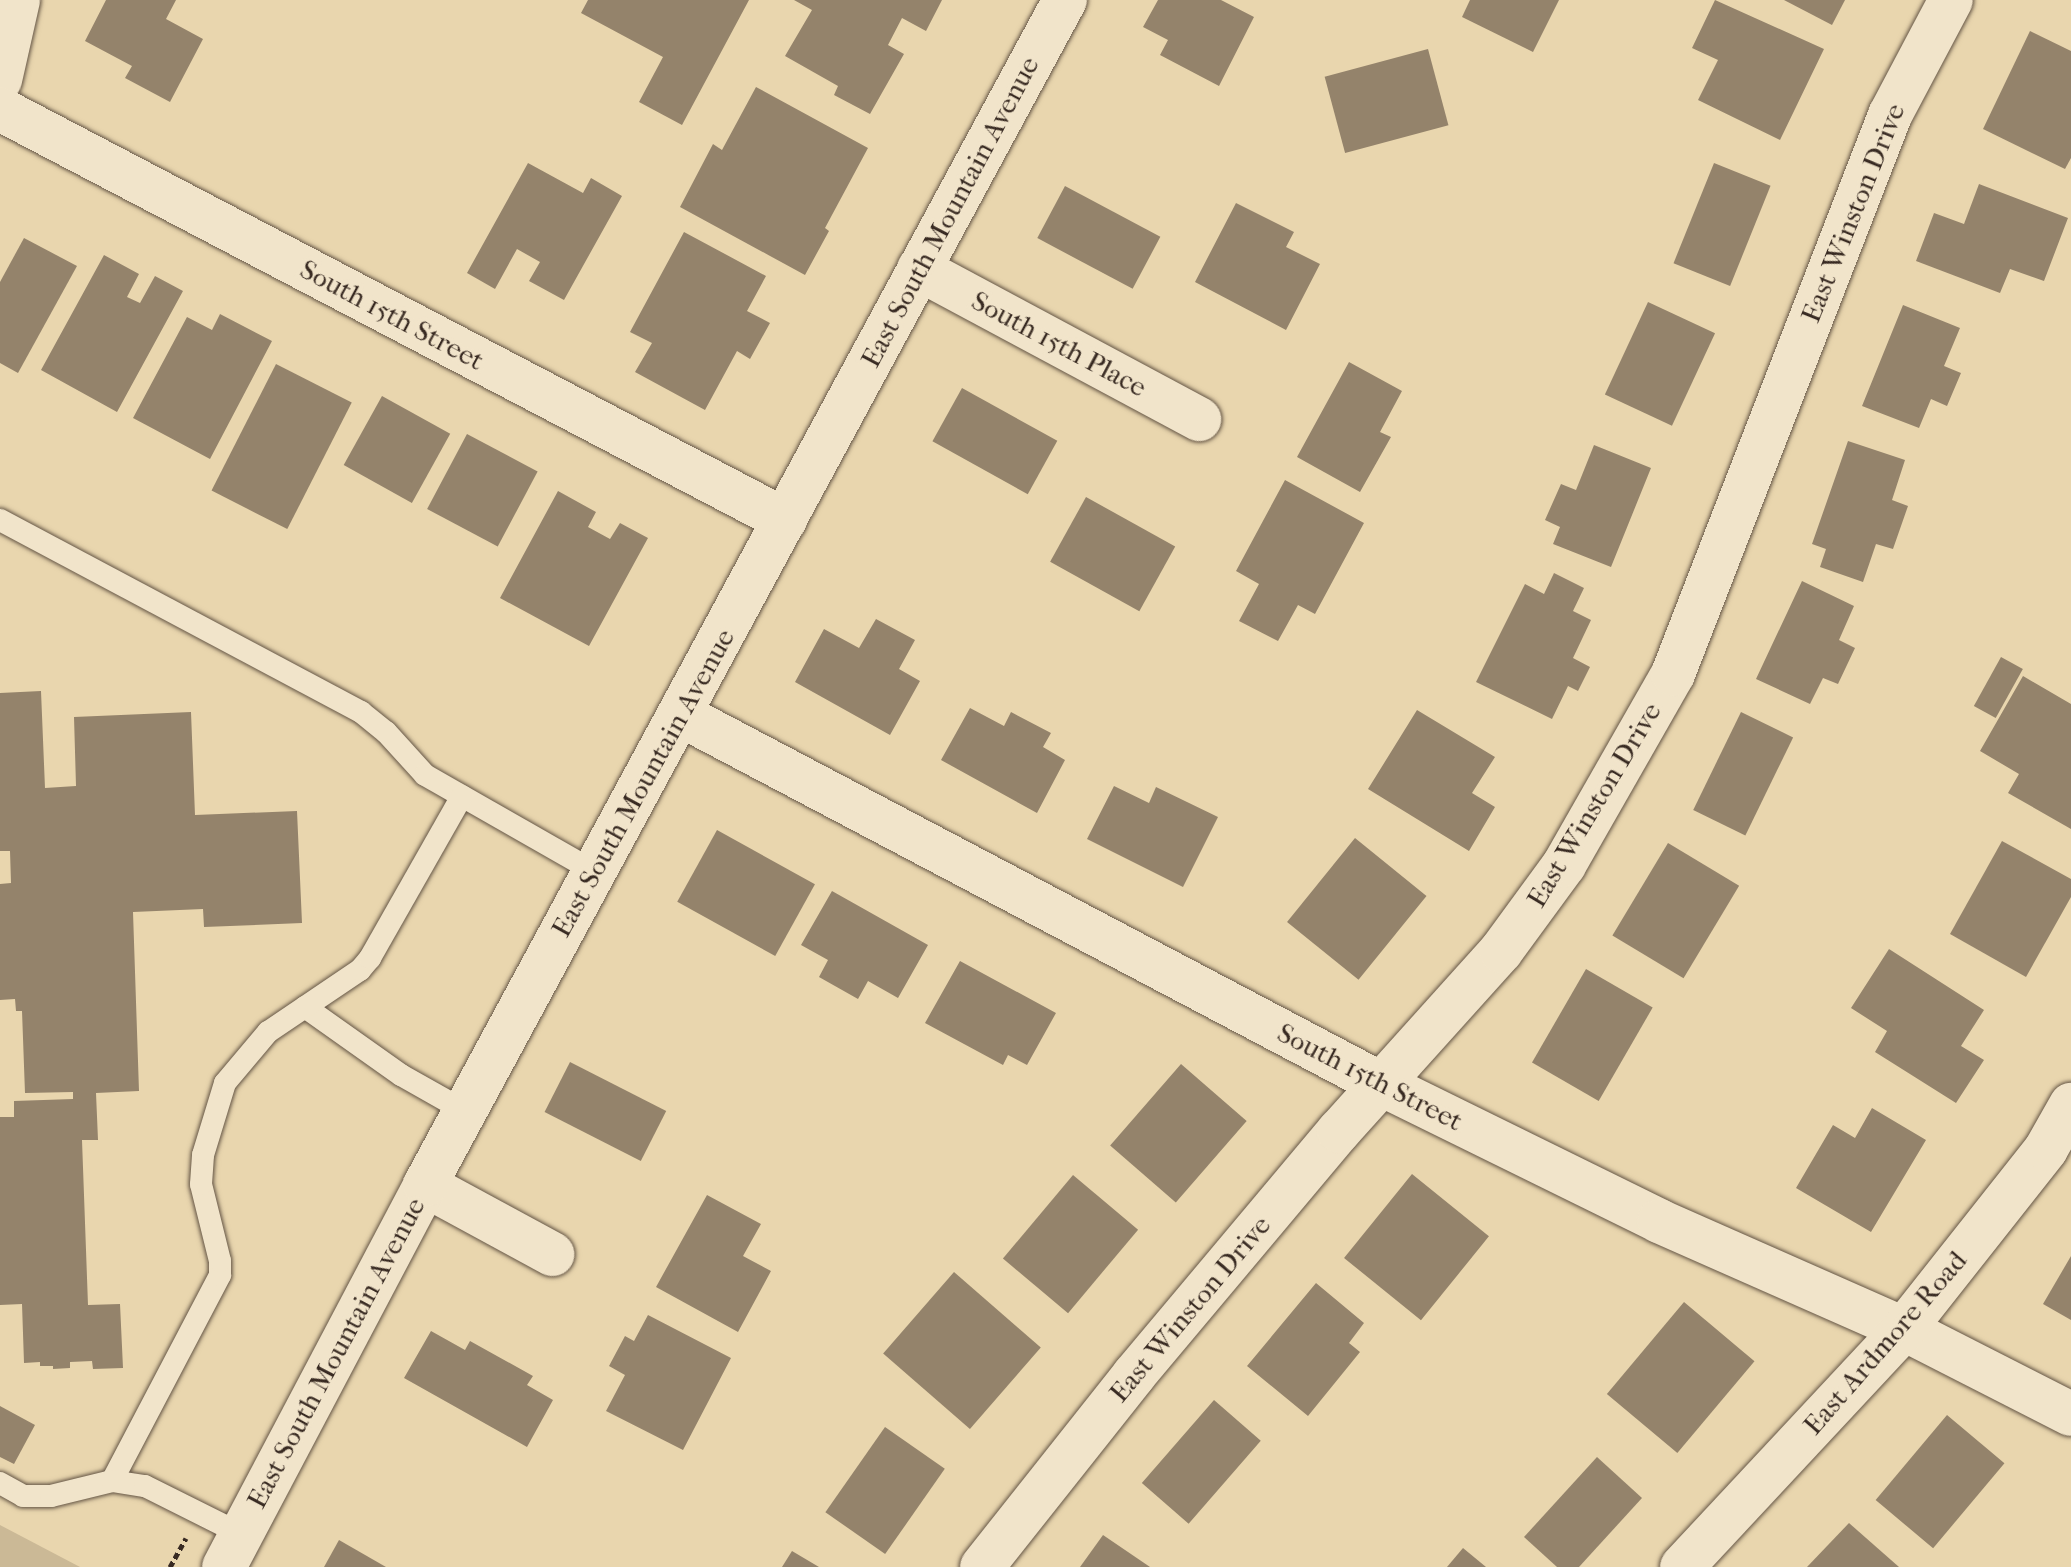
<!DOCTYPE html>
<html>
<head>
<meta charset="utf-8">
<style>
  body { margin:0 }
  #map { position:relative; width:2071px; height:1567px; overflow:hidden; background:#e9d6ae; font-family:"IM FELL French Canon",serif }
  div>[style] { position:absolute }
  .green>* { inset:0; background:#cbb996 }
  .building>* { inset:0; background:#94836b; transform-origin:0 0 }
  .path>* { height:5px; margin-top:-2.5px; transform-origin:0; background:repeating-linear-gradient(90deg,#382a22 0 6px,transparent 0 10px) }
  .roads { filter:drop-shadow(0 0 2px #645545) drop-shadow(0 0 2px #645545) }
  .service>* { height:22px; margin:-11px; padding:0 11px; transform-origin:11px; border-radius:11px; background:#f1e4ca }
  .minor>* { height:44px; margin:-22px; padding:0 22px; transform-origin:22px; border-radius:22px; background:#f1e4ca }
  span { translate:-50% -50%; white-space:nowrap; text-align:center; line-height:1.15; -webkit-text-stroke:8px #f1e4ca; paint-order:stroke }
  .street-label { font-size:28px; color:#382a22 }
</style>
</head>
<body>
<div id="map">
  <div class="green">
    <i style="clip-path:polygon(0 1525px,80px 1567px,0 1567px)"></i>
  </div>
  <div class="building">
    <i style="clip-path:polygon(106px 0,176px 0,166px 19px,203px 39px,170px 102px,125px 78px,132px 66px,85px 41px)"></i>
    <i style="clip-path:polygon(588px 0,749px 0,682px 125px,639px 102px,663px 57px,581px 13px)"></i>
    <i style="clip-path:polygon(794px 0,942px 0,926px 31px,902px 18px,888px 45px,904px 54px,870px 114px,834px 95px,838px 86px,785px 56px,812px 10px)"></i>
    <i style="clip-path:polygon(1158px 0,1221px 0,1254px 17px,1219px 86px,1160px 55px,1168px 40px,1143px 27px)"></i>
    <i style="clip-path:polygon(1470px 0,1559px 0,1533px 52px,1462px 17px)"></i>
    <i style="clip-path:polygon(1715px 0,1824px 49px,1780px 140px,1698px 100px,1718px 60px,1692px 48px)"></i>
    <i style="clip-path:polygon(1784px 0,1845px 0,1832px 25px)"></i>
    <i style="clip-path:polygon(2030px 31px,2071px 51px,2071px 158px,2065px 169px,1983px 129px)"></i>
    <i style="left:1428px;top:49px;width:79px;height:107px;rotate:75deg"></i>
    <i style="clip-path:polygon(756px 87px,868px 148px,825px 228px,829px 231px,805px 275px,680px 207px,713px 144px,722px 150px)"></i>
    <i style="clip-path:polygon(528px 163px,583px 193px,591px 178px,622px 196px,564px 300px,529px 281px,540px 262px,517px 249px,495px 289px,467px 273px)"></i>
    <i style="left:1714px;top:163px;width:61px;height:108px;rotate:22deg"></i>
    <i style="clip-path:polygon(1979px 184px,2068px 218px,2044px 281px,2010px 269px,2000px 293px,1916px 261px,1934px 213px,1964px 224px)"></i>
    <i style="left:1065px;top:186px;width:108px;height:59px;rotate:28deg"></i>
    <i style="clip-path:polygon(1236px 203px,1294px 232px,1286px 247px,1320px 264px,1286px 330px,1195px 282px)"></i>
    <i style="clip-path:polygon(684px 232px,766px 276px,747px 311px,770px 323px,750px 359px,737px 351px,705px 410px,635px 372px,652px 343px,630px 332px)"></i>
    <i style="clip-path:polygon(24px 238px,77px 266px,18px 373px,0 363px,0 282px)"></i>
    <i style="clip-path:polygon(104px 255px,139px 274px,127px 297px,140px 303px,155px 276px,183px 291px,117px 412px,41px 370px)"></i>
    <i style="left:1648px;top:302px;width:74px;height:102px;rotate:25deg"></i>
    <i style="clip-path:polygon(1903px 305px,1960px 328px,1944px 366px,1961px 373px,1947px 406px,1931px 399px,1919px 428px,1862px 406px)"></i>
    <i style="clip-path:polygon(220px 314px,272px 341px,210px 459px,133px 418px,187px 317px,212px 330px)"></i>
    <i style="clip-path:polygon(1349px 362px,1402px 391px,1380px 432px,1391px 437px,1360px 492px,1297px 457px)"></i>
    <i style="left:276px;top:364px;width:85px;height:142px;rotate:27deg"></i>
    <i style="left:962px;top:388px;width:109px;height:61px;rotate:29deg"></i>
    <i style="left:382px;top:396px;width:78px;height:79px;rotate:29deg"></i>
    <i style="left:467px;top:434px;width:80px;height:85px;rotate:28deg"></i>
    <i style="clip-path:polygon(1848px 441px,1905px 460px,1892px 500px,1908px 506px,1893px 549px,1876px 544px,1863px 582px,1820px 567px,1826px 549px,1812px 544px)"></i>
    <i style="clip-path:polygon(1594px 445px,1651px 468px,1611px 567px,1553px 544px,1560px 527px,1545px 520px,1561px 484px,1576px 490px)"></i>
    <i style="clip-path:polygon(1285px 480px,1364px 523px,1315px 614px,1298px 605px,1278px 641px,1239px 621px,1259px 584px,1236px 571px)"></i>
    <i style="clip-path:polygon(558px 491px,596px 512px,588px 527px,610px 539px,620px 523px,648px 538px,589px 646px,500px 598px)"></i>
    <i style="left:1086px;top:497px;width:102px;height:74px;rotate:29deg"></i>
    <i style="clip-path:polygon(1554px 573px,1584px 588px,1573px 611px,1591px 620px,1573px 658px,1590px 667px,1578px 691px,1568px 686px,1552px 719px,1476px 682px,1525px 584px,1544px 594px)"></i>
    <i style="clip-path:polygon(1802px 581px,1854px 606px,1839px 640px,1855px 648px,1838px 684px,1823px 678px,1810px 704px,1756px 679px)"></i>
    <i style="clip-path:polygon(876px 619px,915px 640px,899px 669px,920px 681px,890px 735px,795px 682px,824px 629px,859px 648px)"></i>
    <i style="left:2001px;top:657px;width:25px;height:56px;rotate:29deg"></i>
    <i style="clip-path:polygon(2023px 676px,2071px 704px,2071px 829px,2008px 793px,2019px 774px,1980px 751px)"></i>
    <i style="clip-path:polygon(41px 691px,45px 788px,76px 786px,74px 717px,191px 712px,195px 815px,297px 811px,302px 923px,204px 927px,203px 909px,133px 912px,139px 1091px,96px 1093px,98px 1140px,82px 1140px,88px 1305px,120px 1304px,123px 1368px,93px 1369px,92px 1361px,70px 1362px,70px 1368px,53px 1369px,53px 1366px,40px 1366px,40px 1362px,24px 1363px,22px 1304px,0 1305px,0 1117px,14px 1117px,14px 1101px,73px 1099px,73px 1092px,25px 1093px,22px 1011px,16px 1011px,15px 999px,0 1000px,0 884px,11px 883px,10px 851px,0 851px,0 693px)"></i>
    <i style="clip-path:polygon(970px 708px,1004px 726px,1011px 712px,1051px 733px,1043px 747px,1065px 760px,1037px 813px,941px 760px)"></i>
    <i style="clip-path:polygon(1417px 710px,1495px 757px,1472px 793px,1495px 807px,1469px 851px,1368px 789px)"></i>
    <i style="left:1741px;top:712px;width:58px;height:109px;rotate:26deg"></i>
    <i style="clip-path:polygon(1114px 786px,1149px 803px,1156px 787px,1218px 817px,1183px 887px,1087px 839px)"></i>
    <i style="left:717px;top:830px;width:112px;height:82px;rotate:29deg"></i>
    <i style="left:1355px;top:838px;width:92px;height:108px;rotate:39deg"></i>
    <i style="clip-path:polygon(2002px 841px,2071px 879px,2071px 897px,2026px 977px,1950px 934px)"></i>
    <i style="left:1668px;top:843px;width:83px;height:108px;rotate:31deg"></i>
    <i style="clip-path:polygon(832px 891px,928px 945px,898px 998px,868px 981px,858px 999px,819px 977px,828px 960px,801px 945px)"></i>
    <i style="clip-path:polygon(1889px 949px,1984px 1010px,1961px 1046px,1984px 1060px,1956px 1103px,1875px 1052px,1887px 1031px,1851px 1008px)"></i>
    <i style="clip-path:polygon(960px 961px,1056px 1013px,1027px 1065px,1008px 1055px,1003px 1065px,925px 1023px)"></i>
    <i style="left:1586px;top:969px;width:77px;height:108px;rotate:30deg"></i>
    <i style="left:570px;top:1062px;width:108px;height:56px;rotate:27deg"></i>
    <i style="left:1181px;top:1064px;width:87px;height:108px;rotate:41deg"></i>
    <i style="clip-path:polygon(1872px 1108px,1926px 1140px,1871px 1232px,1796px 1188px,1833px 1125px,1855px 1138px)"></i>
    <i style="left:1412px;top:1174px;width:99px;height:108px;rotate:39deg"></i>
    <i style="left:1073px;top:1175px;width:85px;height:109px;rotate:40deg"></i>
    <i style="clip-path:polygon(707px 1195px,761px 1224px,743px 1256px,771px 1271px,738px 1332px,656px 1287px)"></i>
    <i style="clip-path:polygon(2071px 1256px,2071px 1320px,2043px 1304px)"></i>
    <i style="left:954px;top:1272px;width:115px;height:108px;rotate:41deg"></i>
    <i style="clip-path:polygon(1316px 1283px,1364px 1323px,1349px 1343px,1360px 1352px,1308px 1416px,1247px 1366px)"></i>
    <i style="left:1684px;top:1302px;width:92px;height:120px;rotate:40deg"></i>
    <i style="clip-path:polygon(648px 1315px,731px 1358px,683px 1450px,606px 1411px,625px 1375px,609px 1366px,625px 1336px,634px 1341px)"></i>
    <i style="clip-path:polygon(431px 1331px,465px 1350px,470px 1341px,533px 1376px,527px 1385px,553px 1400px,527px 1447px,404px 1378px)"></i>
    <i style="left:1214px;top:1400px;width:62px;height:110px;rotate:41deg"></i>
    <i style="clip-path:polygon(0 1406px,35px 1425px,14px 1464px,0 1457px)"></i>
    <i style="left:1947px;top:1415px;width:75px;height:111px;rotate:40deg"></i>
    <i style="left:885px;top:1427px;width:73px;height:104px;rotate:35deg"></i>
    <i style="clip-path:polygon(1597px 1457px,1642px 1498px,1579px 1567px,1557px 1567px,1524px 1537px)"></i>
    <i style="clip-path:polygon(1849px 1523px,1899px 1567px,1807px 1567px)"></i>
    <i style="clip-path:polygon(1103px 1535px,1150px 1567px,1080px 1567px)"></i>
    <i style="clip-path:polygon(339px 1540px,386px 1567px,324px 1567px)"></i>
    <i style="clip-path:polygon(1463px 1548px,1486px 1567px,1447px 1567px)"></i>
    <i style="clip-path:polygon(792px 1551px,819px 1567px,782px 1567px)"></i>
  </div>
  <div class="path">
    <i style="left:170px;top:1567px;width:33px;rotate:-61deg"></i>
  </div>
  <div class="roads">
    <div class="service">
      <i style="left:0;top:520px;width:409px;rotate:28deg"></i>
      <i style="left:361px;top:712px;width:32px;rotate:39deg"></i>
      <i style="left:386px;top:732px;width:58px;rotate:47.8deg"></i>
      <i style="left:425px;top:775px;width:196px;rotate:29.7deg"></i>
      <i style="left:305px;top:1007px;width:118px;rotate:35.3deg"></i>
      <i style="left:401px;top:1075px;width:73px;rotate:29.4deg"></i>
      <i style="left:112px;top:1481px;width:233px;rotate:-62.3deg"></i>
      <i style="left:220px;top:1275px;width:14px;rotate:-90deg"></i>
      <i style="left:220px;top:1261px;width:79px;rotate:-103.9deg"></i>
      <i style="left:201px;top:1184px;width:29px;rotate:-86deg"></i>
      <i style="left:203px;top:1155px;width:75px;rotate:-73deg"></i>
      <i style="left:225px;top:1083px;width:67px;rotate:-49.9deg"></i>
      <i style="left:268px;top:1032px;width:111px;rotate:-34deg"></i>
      <i style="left:360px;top:970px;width:16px;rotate:-50deg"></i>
      <i style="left:370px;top:958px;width:186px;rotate:-60.4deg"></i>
      <i style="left:0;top:1483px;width:26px;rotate:29deg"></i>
      <i style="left:23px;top:1496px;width:28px"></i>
      <i style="left:51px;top:1496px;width:63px;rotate:-13.8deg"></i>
      <i style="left:112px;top:1481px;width:33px;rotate:9deg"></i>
      <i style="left:145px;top:1486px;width:107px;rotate:26.6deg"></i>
    </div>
    <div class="minor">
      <i style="left:0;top:80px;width:82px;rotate:-77.3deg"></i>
      <i style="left:0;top:109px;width:886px;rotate:27.64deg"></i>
      <i style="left:919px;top:269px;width:318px;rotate:28.2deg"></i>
      <i style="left:681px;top:715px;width:791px;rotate:27.8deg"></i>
      <i style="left:1381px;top:1084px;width:310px;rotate:26.2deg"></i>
      <i style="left:1659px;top:1221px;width:268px;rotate:23.8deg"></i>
      <i style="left:1904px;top:1329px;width:187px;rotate:27deg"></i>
      <i style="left:425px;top:1185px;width:145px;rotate:28.5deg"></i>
      <i style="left:224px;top:1567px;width:432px;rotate:-62.2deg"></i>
      <i style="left:425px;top:1185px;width:1347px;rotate:-61.63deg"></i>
      <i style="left:982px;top:1567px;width:245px;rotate:-51.6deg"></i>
      <i style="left:1134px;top:1375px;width:319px;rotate:-50deg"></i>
      <i style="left:1339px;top:1131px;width:242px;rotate:-48deg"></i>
      <i style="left:1501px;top:951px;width:107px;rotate:-53.8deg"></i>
      <i style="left:1564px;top:865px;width:220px;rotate:-60.3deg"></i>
      <i style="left:1673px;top:674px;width:600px;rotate:-68.78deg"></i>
      <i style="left:1890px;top:115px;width:130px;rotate:-62.1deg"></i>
      <i style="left:1682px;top:1567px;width:325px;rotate:-47deg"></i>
      <i style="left:1904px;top:1329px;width:229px;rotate:-51.7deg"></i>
      <i style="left:2046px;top:1149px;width:51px;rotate:-60.4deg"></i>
    </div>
  </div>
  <div class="street-label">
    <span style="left:950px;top:212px;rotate:-62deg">East South Mountain Avenue</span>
    <span style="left:1853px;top:213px;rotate:-68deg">East Winston Drive</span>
    <span style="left:392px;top:315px;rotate:28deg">South 15th Street</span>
    <span style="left:1059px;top:344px;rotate:28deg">South 15th Place</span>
    <span style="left:643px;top:783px;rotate:-61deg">East South Mountain Avenue</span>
    <span style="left:1594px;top:805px;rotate:-59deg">East Winston Drive</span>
    <span style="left:1370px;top:1077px;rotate:27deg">South 15th Street</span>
    <span style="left:1190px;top:1309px;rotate:-50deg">East Winston Drive</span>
    <span style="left:1885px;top:1343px;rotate:-49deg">East Ardmore Road</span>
    <span style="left:336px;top:1353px;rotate:-62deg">East South Mountain Avenue</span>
  </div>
</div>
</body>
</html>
